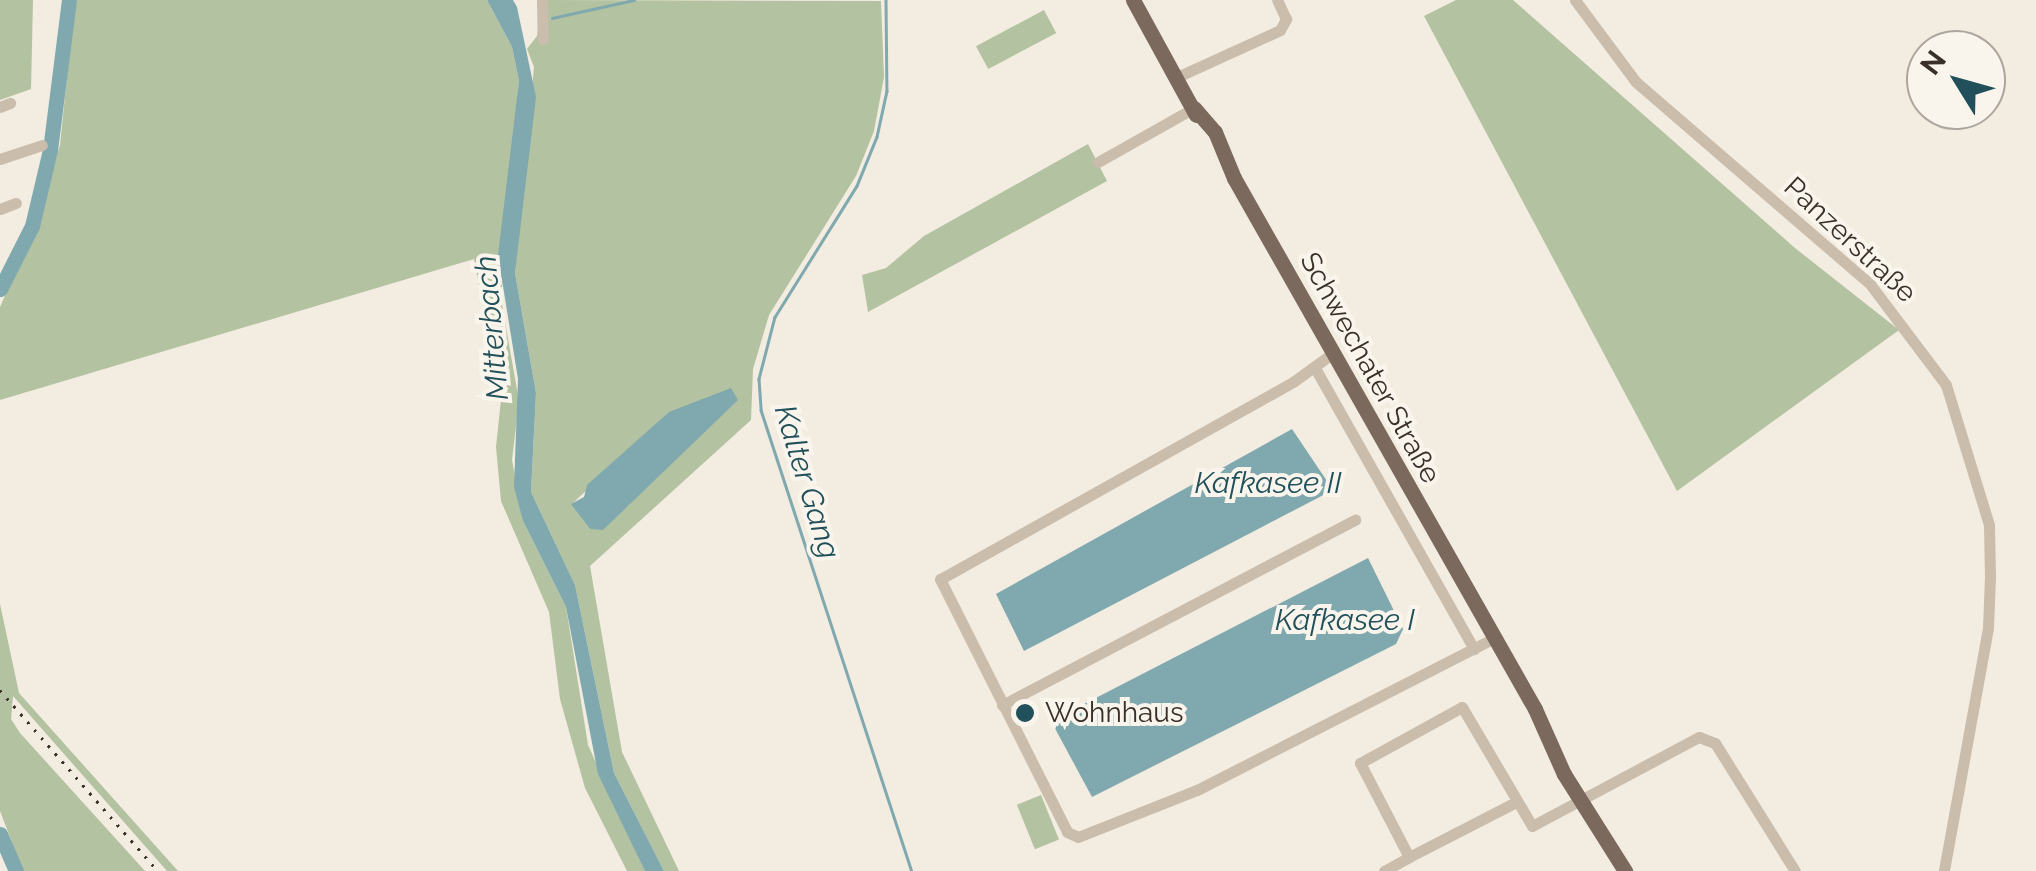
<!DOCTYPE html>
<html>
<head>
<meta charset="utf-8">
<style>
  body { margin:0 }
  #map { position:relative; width:2036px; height:871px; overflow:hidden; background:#f3ece0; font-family:Raleway,sans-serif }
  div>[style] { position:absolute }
  .green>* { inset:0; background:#b3c2a0; transform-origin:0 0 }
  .water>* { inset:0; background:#7fa8af }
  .stream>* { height:2.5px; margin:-1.25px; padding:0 1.25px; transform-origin:1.25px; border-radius:1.25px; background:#7fa8af }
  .river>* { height:15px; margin:-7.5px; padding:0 7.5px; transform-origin:7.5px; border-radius:7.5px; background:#7fa8af }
  .minor>* { height:11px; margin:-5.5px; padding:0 5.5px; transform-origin:5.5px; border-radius:5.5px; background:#cbbdab }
  .major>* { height:15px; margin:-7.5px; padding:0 7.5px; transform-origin:7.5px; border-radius:7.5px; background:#7a695c }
  .rail>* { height:2.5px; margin-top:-1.25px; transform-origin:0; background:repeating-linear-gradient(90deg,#39302a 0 2.5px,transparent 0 10.5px) }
  .dots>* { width:28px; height:28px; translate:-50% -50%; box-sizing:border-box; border:5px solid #faf5ec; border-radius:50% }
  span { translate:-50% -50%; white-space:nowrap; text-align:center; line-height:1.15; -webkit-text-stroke:8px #faf5ec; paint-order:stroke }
  .street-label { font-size:28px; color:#39302a }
  .poi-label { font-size:28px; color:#39302a }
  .left { translate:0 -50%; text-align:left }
  .water-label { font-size:30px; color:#21505a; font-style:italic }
  .north { position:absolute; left:1906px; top:30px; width:100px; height:100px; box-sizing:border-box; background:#faf5ec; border:2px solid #ada69e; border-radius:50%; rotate:307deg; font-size:28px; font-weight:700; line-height:40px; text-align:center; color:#39302a }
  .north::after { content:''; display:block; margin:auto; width:35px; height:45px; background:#21505a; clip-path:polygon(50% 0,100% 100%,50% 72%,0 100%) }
</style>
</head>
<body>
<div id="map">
  <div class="green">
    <i style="clip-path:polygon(0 0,33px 0,31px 89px,0 100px)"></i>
    <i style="clip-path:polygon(75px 0,487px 0,512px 47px,519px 81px,501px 299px,519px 401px,512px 460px,523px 521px,566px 607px,588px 745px,645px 871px,627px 871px,585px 788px,560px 699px,549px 612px,501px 501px,496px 447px,501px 400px,474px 259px,0 400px,0 307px,37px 223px,60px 145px)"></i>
    <i style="clip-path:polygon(evenodd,544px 0,881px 1px,884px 77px,874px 131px,856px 176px,769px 315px,753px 369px,751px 420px,590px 566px,622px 752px,679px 871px,664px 871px,614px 773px,575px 585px,531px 492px,536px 393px,515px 273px,534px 67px,527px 49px,537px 36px,544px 0,669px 412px,590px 529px,572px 504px,669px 412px)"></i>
    <i style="clip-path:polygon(1456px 0,1513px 0,1795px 248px,1899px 330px,1677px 491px,1424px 16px)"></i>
    <i style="left:1044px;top:10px;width:26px;height:77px;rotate:62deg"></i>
    <i style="clip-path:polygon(1088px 144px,1107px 181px,868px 312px,862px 275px,886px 268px,924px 236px)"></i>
    <i style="clip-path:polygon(0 604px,19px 693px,178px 871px,167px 871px,13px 696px,11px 719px,20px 733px,145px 871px,23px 871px,0 811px)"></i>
    <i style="left:1041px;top:795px;width:48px;height:26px;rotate:68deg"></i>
  </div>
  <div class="water">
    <i style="clip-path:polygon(487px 0,513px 0,517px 7px,536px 97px,515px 273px,536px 393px,531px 492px,575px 585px,614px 773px,664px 871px,645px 871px,598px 774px,566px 607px,523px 521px,514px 487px,518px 379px,498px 255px,519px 81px,512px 47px)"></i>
    <i style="clip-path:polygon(731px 388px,738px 400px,603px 530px,590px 529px,571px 504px,584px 497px,587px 485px,669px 412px)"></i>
    <i style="clip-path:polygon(1292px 429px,1333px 490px,1024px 651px,996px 594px)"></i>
    <i style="clip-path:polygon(1368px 558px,1403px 629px,1396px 644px,1092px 797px,1051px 721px)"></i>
  </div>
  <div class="stream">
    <i style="left:886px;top:0;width:91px;rotate:89.4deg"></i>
    <i style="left:887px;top:91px;width:47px;rotate:102.3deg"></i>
    <i style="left:877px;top:137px;width:53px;rotate:112.2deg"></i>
    <i style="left:857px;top:186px;width:155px;rotate:122deg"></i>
    <i style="left:775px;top:317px;width:64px;rotate:104.5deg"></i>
    <i style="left:759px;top:379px;width:31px;rotate:86deg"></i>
    <i style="left:761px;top:410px;width:485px;rotate:71.9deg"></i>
    <i style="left:552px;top:18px;width:84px;rotate:-12.4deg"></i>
  </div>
  <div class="river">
    <i style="left:0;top:289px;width:71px;rotate:-63.1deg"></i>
    <i style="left:32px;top:226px;width:78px;rotate:-76.7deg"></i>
    <i style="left:50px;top:150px;width:151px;rotate:-82.8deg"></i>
    <i style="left:0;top:834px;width:40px;rotate:66.6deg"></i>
  </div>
  <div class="minor">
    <i style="left:542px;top:0;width:39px;rotate:89deg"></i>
    <i style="left:1575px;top:0;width:102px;rotate:53.4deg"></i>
    <i style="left:1636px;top:82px;width:309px;rotate:40.8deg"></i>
    <i style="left:1870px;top:284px;width:126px;rotate:53deg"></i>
    <i style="left:1946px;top:385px;width:146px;rotate:72.9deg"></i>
    <i style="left:1989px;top:525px;width:51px;rotate:88.9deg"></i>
    <i style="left:1990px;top:576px;width:52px;rotate:92.2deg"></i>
    <i style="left:1988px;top:628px;width:247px;rotate:100.3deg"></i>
    <i style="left:1177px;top:77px;width:113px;rotate:-24.5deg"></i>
    <i style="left:1280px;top:30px;width:13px;rotate:-61deg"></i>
    <i style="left:1286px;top:19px;width:21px;rotate:-115deg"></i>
    <i style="left:0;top:107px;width:11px;rotate:-22deg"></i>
    <i style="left:0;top:159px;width:44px;rotate:-18.4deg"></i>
    <i style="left:1098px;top:162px;width:110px;rotate:-29.4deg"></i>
    <i style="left:0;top:209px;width:17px;rotate:-21deg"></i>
    <i style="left:1333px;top:353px;width:49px;rotate:144.1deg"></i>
    <i style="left:1293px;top:382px;width:404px;rotate:150.8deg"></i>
    <i style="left:940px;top:579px;width:283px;rotate:63.3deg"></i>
    <i style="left:1067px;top:832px;width:12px;rotate:24deg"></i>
    <i style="left:1078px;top:837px;width:128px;rotate:-21.6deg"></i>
    <i style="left:1197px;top:790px;width:334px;rotate:-27.1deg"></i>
    <i style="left:1315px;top:368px;width:323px;rotate:60.5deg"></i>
    <i style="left:1002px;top:705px;width:399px;rotate:-27.7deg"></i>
    <i style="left:1516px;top:802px;width:120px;rotate:152.8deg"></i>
    <i style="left:1409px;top:857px;width:106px;rotate:-117.5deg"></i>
    <i style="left:1360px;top:763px;width:116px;rotate:-28.8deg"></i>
    <i style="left:1462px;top:707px;width:138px;rotate:59.5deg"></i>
    <i style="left:1532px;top:826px;width:189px;rotate:-28.1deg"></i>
    <i style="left:1699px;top:737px;width:17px;rotate:21deg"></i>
    <i style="left:1715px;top:743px;width:151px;rotate:58deg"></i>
    <i style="left:1384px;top:871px;width:29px;rotate:-29deg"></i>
  </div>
  <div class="major">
    <i style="left:1133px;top:0;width:131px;rotate:61.3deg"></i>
    <i style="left:1194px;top:108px;width:32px;rotate:49deg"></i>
    <i style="left:1215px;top:132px;width:50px;rotate:67.6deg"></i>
    <i style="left:1234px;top:178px;width:610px;rotate:60.45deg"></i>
    <i style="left:1535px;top:709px;width:71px;rotate:66deg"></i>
    <i style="left:1564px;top:774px;width:115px;rotate:57.8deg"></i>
  </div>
  <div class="rail">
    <i style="left:0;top:690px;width:240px;rotate:48.9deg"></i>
  </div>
  <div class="dots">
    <i style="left:1025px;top:713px;background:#21505a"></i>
  </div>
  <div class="street-label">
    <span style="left:1850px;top:240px;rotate:43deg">Panzerstraße</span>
    <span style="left:1370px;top:368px;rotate:61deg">Schwechater Straße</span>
  </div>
  <div class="poi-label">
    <span class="left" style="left:1045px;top:713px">Wohnhaus</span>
  </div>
  <div class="water-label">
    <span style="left:492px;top:328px;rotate:-95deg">Mitterbach</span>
    <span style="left:807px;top:482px;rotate:73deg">Kalter Gang</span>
    <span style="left:1268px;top:483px">Kafkasee II</span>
    <span style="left:1345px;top:620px">Kafkasee I</span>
  </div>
  <div class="north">N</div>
</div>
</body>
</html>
